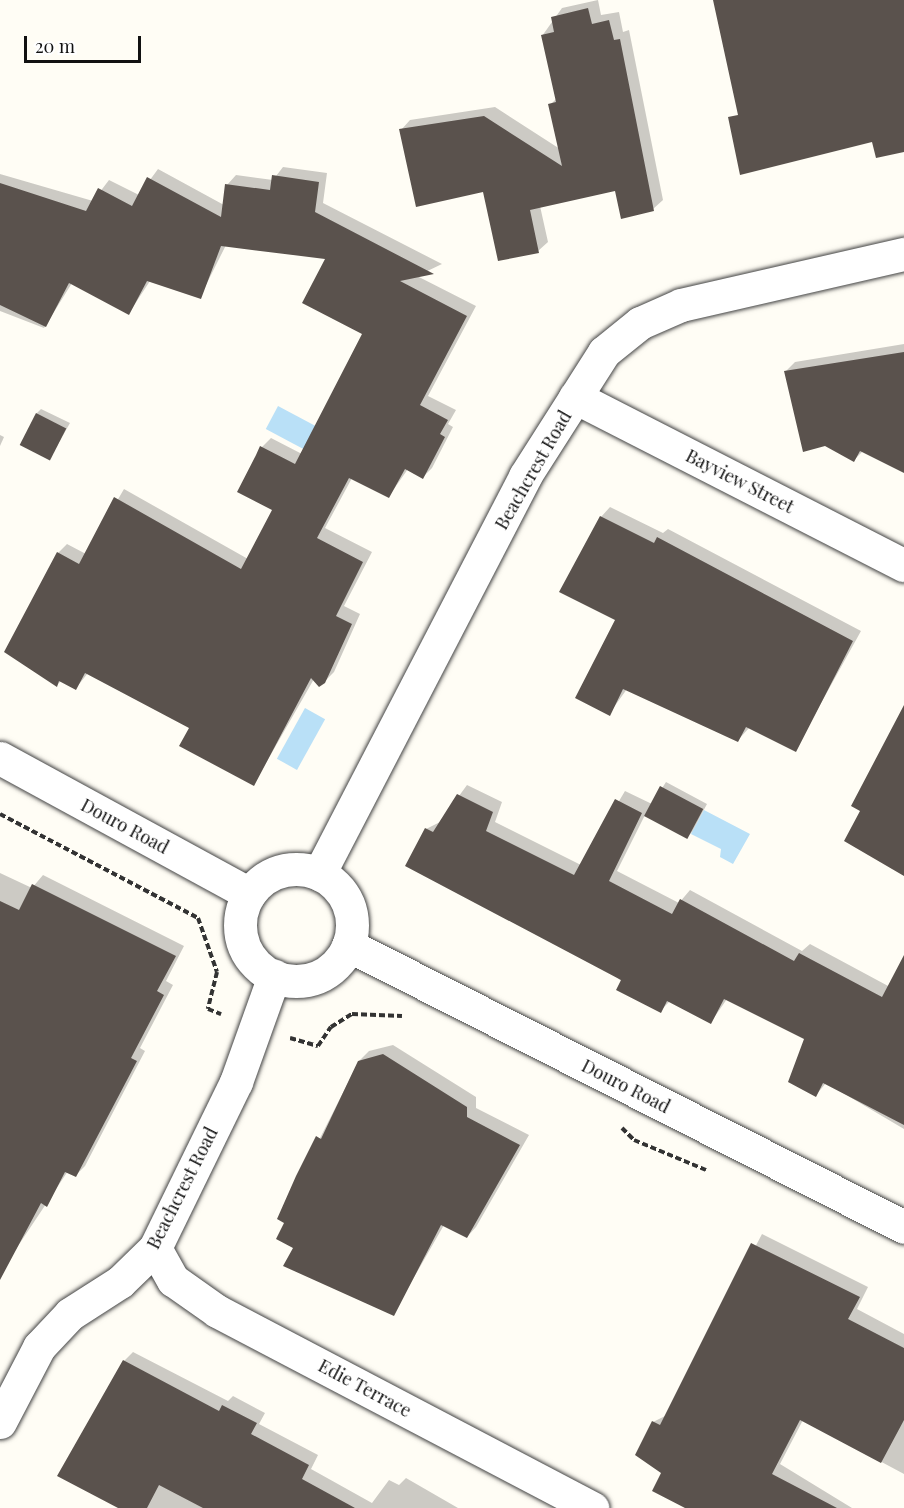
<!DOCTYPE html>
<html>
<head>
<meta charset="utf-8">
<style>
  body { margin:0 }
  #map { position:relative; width:904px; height:1508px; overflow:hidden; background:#fffdf5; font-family:"Playfair Display",serif }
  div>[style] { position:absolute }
  .water>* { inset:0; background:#b9e0f7; transform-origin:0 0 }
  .shadow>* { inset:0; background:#0003 }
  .building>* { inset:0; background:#5a524d; transform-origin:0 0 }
  .path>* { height:4px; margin-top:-2px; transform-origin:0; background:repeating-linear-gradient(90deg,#333 0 6px,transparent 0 9px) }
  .roads { filter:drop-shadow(0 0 2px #444) drop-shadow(0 0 2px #444) }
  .minor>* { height:33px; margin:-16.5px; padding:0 16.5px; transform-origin:16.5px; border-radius:16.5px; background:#fff }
  .minor>.ring { margin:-16.5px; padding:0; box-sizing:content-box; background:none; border:33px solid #fff; border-radius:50% }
  span { translate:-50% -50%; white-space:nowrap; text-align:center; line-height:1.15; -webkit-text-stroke:6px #fff; paint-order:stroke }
  .street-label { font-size:18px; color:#111 }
  .scale { position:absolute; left:24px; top:36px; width:117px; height:27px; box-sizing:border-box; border:3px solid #111; border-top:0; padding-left:8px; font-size:18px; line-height:21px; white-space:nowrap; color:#111; -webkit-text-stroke:4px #fff; paint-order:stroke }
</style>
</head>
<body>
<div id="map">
  <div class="water">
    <i style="left:278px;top:406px;width:50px;height:26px;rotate:28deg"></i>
    <i style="left:305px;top:708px;width:23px;height:58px;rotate:29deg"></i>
    <i style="clip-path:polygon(704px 810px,750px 834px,733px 864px,720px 857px,721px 849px,691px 834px)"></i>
  </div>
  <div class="shadow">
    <i style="clip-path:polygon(598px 0,601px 15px,619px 12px,623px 32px,629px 30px,663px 200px,653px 209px,616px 189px,540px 206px,548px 242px,538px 251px,484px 190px,401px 130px,410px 120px,495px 107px,560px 149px,550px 105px,557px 98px,542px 36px,562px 8px)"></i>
    <i style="clip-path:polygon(283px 167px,327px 173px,323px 203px,442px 264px,417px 276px,476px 306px,428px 396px,456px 410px,448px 424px,453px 427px,432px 468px,423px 477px,408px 469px,389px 496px,352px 478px,325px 528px,372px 552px,344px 606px,360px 614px,334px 672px,324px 682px,314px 679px,254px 784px,191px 727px,88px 673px,76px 688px,61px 681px,57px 685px,58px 553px,67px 544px,86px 554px,124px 489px,248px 559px,274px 510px,262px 447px,271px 438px,302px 454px,364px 333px,328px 258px,226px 245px,200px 297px,150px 281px,129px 313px,72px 283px,44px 328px,0 311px,0 174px,93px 201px,109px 180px,139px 195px,158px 169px,224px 205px,227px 185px,236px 175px,273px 180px)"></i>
    <i style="clip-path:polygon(904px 344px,904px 472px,863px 451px,854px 460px,786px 371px,795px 362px)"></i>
    <i style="clip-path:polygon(41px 409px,70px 423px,50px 458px,37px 413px)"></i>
    <i style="clip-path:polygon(0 435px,4px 437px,0 446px)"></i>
    <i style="clip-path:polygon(610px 507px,663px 533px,668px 529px,861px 631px,795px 750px,750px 727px,738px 740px,627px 689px,609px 714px,617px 619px,601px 517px)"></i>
    <i style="clip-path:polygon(666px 782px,707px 804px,692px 832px,687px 837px,645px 815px,617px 871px,679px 903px,690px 890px,802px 951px,810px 944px,890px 987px,904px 969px,904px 1129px,826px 1083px,816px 1095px,806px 1038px,727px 999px,711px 1022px,670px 1001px,660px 1011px,426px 829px,440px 822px,467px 785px,502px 802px,495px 822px,581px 865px,625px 791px,652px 804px)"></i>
    <i style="clip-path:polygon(0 873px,32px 888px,43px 875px,184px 946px,166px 981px,173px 985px,140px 1048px,145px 1051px,85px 1166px,76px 1175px,68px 1171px,10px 1258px,0 1257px)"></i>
    <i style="clip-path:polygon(393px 1045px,476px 1097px,476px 1108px,529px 1135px,476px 1227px,467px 1237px,444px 1225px,393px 1314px,285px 1266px,295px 1247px,286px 1222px,279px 1219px,359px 1061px,369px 1051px)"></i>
    <i style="clip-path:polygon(762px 1234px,868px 1287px,857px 1309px,904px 1334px,904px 1474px,803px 1420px,780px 1464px,852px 1508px,689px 1508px,663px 1473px,653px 1422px,667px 1415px)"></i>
    <i style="clip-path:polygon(133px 1352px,228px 1401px,233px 1396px,265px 1413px,259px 1424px,318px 1455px,311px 1469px,372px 1503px,389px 1480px,399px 1485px,406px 1478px,458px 1508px,122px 1508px,124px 1361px)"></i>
  </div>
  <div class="building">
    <i style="clip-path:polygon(713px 0,904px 0,904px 152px,876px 158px,872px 142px,740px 175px,728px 117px,738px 115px)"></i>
    <i style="clip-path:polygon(588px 8px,592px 24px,609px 20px,614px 40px,620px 39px,654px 211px,621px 219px,615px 191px,530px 210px,539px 253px,498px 261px,483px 192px,416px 207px,399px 129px,484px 116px,562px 166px,548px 104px,556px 102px,541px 35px,554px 32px,551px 17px)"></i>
    <i style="clip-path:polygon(272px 175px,319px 182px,315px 212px,434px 274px,400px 281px,467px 316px,420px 405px,448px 420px,440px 434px,445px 437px,423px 479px,405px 469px,389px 498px,349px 478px,317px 538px,363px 562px,336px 616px,352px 624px,325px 683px,319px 687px,311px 678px,254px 786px,179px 746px,189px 728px,85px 673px,76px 690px,59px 681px,57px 687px,4px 652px,57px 552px,79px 564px,114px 497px,241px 569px,272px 510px,237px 492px,256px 455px,260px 446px,295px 464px,362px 334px,302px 303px,325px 259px,221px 246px,201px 299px,147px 281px,129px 315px,69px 283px,46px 327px,0 305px,0 183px,86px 211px,98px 188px,132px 206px,147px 177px,221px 217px,225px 184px,270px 190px)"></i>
    <i style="clip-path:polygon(904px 352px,904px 473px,860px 451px,854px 462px,825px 446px,803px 452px,784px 371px)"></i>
    <i style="left:36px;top:413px;width:34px;height:36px;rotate:27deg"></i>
    <i style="clip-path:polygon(600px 516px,654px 543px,657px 537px,853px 641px,796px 752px,746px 727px,738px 742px,623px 689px,610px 716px,575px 698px,615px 620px,559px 592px)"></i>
    <i style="clip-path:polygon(904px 705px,904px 876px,844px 841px,860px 811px,851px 806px)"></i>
    <i style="left:660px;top:786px;width:49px;height:34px;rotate:28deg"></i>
    <i style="clip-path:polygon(457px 794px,493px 812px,486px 831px,574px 875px,615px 799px,642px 813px,609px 881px,672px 914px,680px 899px,794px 961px,799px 953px,882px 997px,904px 955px,904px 1125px,823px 1083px,816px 1097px,788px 1082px,804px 1039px,724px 999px,711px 1024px,667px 1001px,661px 1013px,616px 990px,621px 980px,405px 866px,425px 828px,433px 832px)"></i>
    <i style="clip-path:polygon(32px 884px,176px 956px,157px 991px,164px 995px,131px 1058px,137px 1061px,76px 1177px,65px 1172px,47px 1207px,41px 1203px,0 1280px,0 901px,19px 910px)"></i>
    <i style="clip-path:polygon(383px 1054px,467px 1107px,467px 1117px,520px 1145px,467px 1238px,441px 1225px,394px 1316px,283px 1266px,293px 1248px,276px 1239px,284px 1223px,277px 1219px,296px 1176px,316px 1136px,321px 1139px,358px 1061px)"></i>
    <i style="clip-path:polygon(751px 1243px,860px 1297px,848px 1319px,904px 1348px,904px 1420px,881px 1463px,800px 1420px,772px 1474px,837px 1508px,685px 1508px,652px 1491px,661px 1473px,635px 1455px,652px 1421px,660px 1425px)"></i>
    <i style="clip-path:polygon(123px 1360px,219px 1411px,222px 1405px,257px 1423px,251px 1434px,309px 1465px,302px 1479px,355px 1508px,203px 1508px,159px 1485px,147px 1508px,118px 1508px,57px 1476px)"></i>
  </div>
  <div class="path">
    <i style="left:0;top:814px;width:224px;rotate:27.7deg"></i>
    <i style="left:198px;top:918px;width:57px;rotate:70.6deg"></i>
    <i style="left:217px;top:972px;width:38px;rotate:104deg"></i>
    <i style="left:208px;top:1009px;width:14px;rotate:21deg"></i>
    <i style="left:290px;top:1038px;width:29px;rotate:16deg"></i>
    <i style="left:318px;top:1046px;width:23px;rotate:-56deg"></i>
    <i style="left:331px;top:1027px;width:25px;rotate:-32deg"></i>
    <i style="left:352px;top:1014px;width:50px;rotate:2.3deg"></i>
    <i style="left:622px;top:1128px;width:17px;rotate:45deg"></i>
    <i style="left:634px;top:1140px;width:78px;rotate:22.6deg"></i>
  </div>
  <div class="roads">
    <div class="minor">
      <i style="left:575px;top:397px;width:369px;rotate:27.1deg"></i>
      <i style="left:0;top:758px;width:284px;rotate:28.6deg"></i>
      <i class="ring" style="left:240px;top:869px;width:79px;height:79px"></i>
      <i style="left:319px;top:874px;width:448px;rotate:-62.6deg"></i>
      <i style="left:525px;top:476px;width:147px;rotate:-57.5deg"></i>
      <i style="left:604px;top:352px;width:46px;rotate:-38.9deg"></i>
      <i style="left:640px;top:323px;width:45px;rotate:-23.7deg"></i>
      <i style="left:681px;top:305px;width:229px;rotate:-12.9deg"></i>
      <i style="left:348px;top:945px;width:623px;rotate:26.89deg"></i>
      <i style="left:155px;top:1248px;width:37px;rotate:61deg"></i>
      <i style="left:173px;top:1280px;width:54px;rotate:35.2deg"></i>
      <i style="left:217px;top:1311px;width:424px;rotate:27.7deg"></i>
      <i style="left:0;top:1422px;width:85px;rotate:-62.5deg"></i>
      <i style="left:39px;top:1347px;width:45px;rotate:-46.8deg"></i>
      <i style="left:70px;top:1314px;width:59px;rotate:-32.6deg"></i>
      <i style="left:120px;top:1282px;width:49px;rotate:-44.2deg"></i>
      <i style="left:155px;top:1248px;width:185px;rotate:-64deg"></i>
      <i style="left:236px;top:1082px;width:113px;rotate:-70.3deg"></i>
    </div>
  </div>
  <div class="street-label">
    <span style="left:533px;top:470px;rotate:-60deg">Beachcrest Road</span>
    <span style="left:740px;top:481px;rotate:27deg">Bayview Street</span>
    <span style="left:125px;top:826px;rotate:28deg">Douro Road</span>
    <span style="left:626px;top:1086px;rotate:27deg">Douro Road</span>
    <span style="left:182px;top:1188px;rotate:-63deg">Beachcrest Road</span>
    <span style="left:365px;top:1388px;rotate:28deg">Edie Terrace</span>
  </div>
  <div class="scale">20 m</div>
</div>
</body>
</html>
